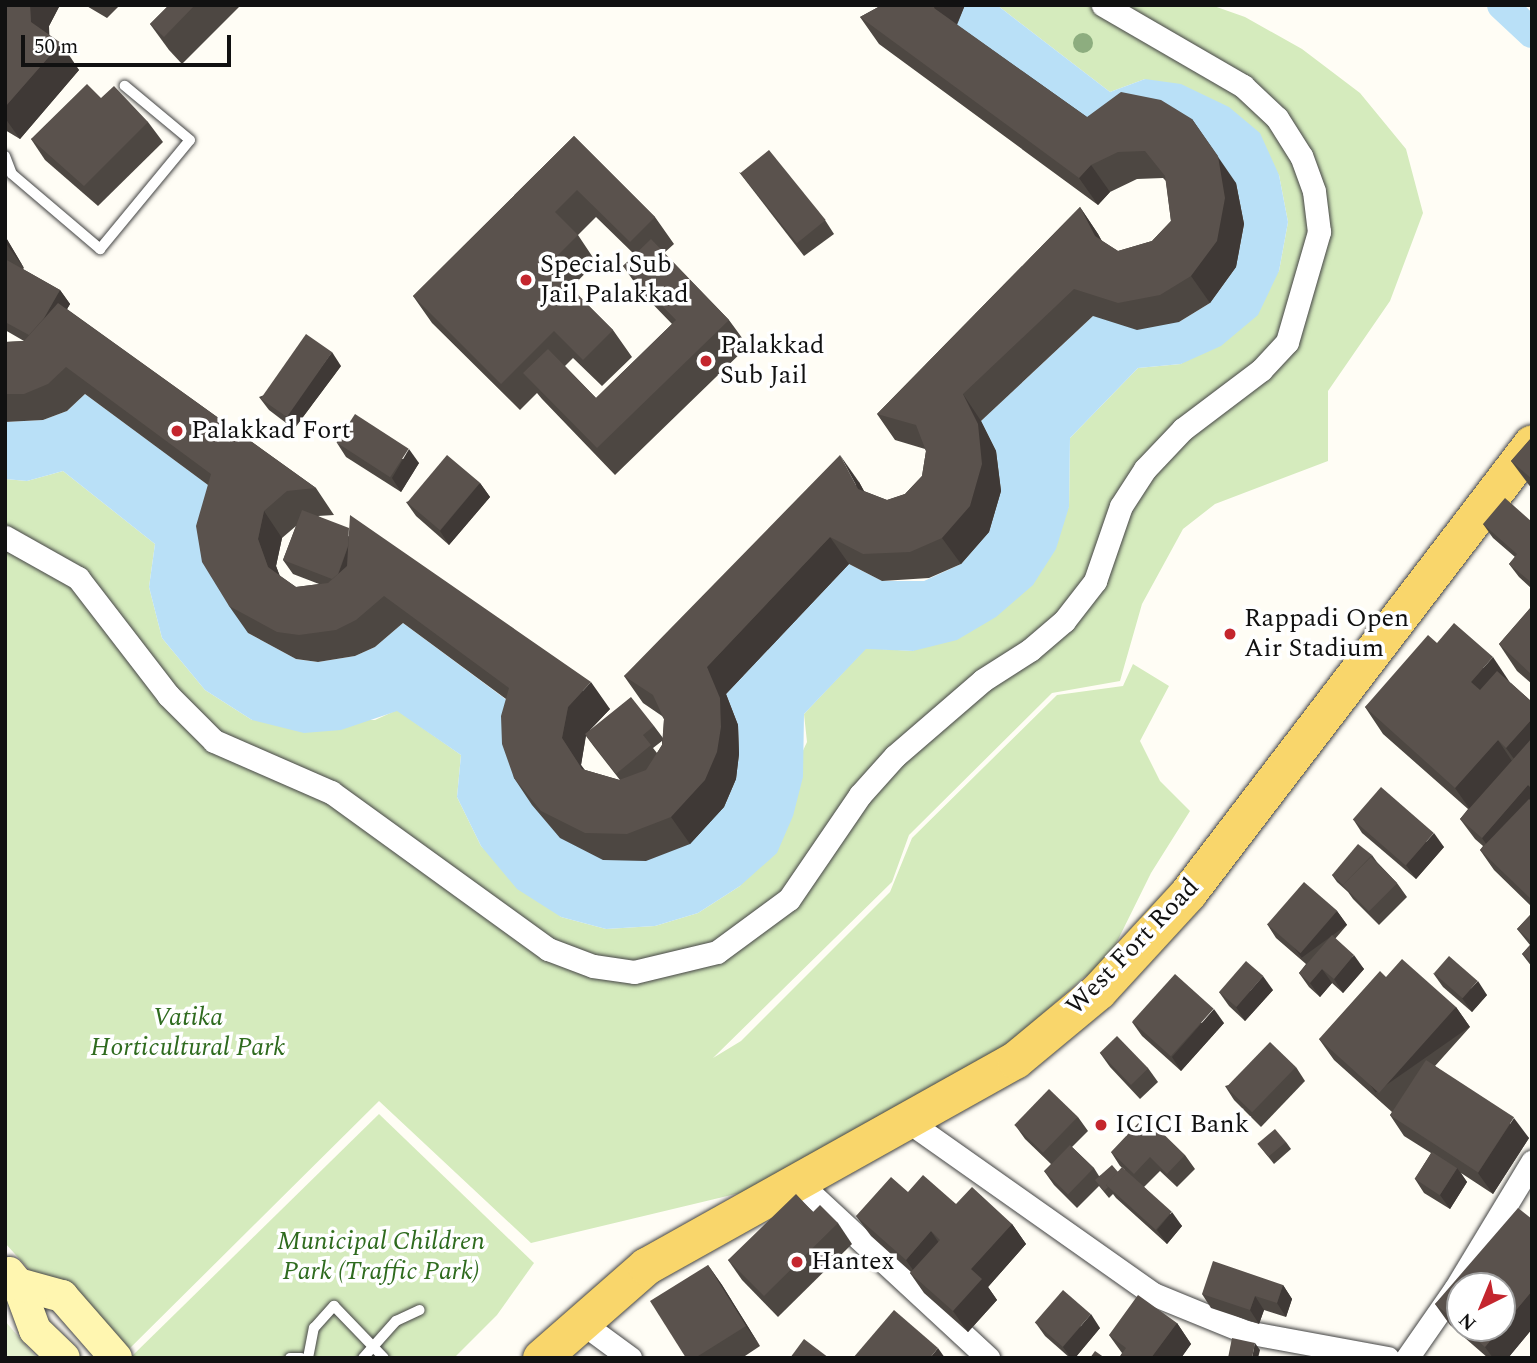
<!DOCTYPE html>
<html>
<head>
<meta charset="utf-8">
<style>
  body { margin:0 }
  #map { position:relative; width:1537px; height:1363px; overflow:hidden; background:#fffdf5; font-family:Spectral,serif }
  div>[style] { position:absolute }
  .green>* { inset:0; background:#d5ebbd }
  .pitch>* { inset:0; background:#e6f2cf }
  .water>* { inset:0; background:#b9e0f7 }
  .canal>* { height:30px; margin:-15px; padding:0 15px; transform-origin:15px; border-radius:15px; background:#b9e0f7 }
  .roads { filter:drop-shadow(0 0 2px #444) drop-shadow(0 0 2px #444) }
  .lane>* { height:10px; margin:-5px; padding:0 5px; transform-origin:5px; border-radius:5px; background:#fff }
  .street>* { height:23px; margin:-11.5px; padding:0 11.5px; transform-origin:11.5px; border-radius:11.5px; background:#fff }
  .secondary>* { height:32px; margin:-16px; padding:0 16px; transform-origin:16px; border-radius:16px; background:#fff6b0 }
  .primary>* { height:37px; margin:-18.5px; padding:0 18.5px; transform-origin:18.5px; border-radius:18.5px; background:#f9d66b }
  .trees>* { width:20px; height:20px; margin:-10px; border-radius:50%; background:#8dad7f }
  .wall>* { inset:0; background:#4d4742 }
  .shaded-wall>* { inset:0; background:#3f3936; transform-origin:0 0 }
  .building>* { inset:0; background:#5a524d; transform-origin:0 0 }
  .dots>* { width:19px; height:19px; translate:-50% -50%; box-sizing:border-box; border:4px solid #fff; border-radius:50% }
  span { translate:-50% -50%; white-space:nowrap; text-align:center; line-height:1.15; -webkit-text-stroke:7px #fff; paint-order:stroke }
  .poi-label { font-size:26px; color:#111 }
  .left { translate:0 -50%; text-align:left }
  .street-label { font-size:26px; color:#111 }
  .park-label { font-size:26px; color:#2f6b1f; font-style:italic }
  .frame { position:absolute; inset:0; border:7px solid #111; pointer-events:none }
  .north { position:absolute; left:1446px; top:1272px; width:70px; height:70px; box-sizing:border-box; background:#fff; border:2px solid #a0a0a0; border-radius:50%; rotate:223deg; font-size:19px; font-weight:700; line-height:28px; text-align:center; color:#111 }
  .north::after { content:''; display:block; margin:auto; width:24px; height:32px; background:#c4262e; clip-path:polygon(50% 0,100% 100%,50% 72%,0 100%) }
  .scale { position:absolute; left:21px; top:35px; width:210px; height:32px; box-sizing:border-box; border:4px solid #111; border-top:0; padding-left:9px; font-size:21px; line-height:24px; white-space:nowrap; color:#111; -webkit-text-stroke:5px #fff; paint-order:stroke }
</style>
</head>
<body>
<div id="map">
  <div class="green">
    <i style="clip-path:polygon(997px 5px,1211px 5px,1245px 17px,1302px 49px,1360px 93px,1406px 149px,1423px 213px,1390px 301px,1328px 391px,1328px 461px,1215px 504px,1183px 529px,1142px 604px,1120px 681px,1052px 693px,909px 835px,892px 882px,713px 1058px,741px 1041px,890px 892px,912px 838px,1057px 695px,1123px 686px,1133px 664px,1169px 686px,1140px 741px,1160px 781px,1190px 811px,1151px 873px,1106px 964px,1083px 978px,1039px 1017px,1009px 1058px,744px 1192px,531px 1243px,379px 1101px,120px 1358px,109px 1358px,5px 1243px,5px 479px,27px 481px,63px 471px,155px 544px,149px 587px,162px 638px,205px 690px,252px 720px,375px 720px,397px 710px,461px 755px,457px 797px,481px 846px,561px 917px,606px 929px,655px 926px,698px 913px,740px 886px,807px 742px,804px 714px,866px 648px,913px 651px,1069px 507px,1070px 438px,1138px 368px,1181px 364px,1279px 271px,1288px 222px,1279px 175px,1145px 79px,1110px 92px)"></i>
    <i style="clip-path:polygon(379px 1114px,534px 1263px,497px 1315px,454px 1358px,130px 1358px)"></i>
  </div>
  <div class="pitch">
    <i style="clip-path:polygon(5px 1321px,37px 1358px,5px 1358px)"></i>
  </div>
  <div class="water">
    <i style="clip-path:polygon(965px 5px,997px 5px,1110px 92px,1145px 79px,1181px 84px,1229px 107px,1260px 133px,1279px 175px,1288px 222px,1279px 271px,1258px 315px,1221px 346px,1181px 364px,1138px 368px,1070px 438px,1069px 507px,1056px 549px,1033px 585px,996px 617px,957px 640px,913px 651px,866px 649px,804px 714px,803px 777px,793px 816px,777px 853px,740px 886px,698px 913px,655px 926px,606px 929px,561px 917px,517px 889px,481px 846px,457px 797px,461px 755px,397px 711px,341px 730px,304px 733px,252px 720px,205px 690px,162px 638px,149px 587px,155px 544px,63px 471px,27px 481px,5px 479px,5px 422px,43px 420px,67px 411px,85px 394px,230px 501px,248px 633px,296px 659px,318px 662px,355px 656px,375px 647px,403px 623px,527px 715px,520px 770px,724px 807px,736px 779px,739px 754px,738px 725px,726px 694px,849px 564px,882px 581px,924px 581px,961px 564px,989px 532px,1001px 491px,996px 451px,981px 421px,1093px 316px,1179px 322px,1210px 303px,1236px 267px,1244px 224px,1236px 183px,1106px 144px,952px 35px)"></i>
  </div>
  <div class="canal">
    <i style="left:1502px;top:5px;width:41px;rotate:43deg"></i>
  </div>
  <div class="roads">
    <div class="lane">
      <i style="left:5px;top:156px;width:19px;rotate:69deg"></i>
      <i style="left:12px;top:174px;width:116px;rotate:40.4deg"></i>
      <i style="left:100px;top:249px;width:141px;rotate:-50.5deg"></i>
      <i style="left:190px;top:140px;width:85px;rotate:-140.3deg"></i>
      <i style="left:290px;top:1358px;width:11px"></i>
      <i style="left:308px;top:1358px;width:31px;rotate:-79deg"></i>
      <i style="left:314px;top:1328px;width:30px;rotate:-48deg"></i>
      <i style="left:334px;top:1306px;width:72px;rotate:46.1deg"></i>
      <i style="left:363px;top:1358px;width:50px;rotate:-48.3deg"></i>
      <i style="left:396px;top:1321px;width:26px;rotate:-25deg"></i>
    </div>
    <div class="street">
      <i style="left:5px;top:537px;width:84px;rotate:29.3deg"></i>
      <i style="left:78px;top:578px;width:148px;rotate:52.4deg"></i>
      <i style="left:168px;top:695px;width:65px;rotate:45deg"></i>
      <i style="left:214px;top:741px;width:128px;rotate:23.6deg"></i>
      <i style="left:331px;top:792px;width:268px;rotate:35.9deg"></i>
      <i style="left:548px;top:949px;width:48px;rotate:20.7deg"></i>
      <i style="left:593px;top:966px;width:41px;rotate:8.3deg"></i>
      <i style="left:634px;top:972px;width:85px;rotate:-13.5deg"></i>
      <i style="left:717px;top:952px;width:89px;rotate:-36.4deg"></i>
      <i style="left:789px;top:899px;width:126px;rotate:-55.7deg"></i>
      <i style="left:860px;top:795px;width:52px;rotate:-48.1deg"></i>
      <i style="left:895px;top:756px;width:116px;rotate:-40.8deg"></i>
      <i style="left:983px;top:680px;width:56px;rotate:-32.6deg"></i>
      <i style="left:1030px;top:650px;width:45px;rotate:-40.5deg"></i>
      <i style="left:1064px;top:621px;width:51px;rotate:-52.2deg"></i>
      <i style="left:1095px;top:581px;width:79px;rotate:-70.9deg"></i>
      <i style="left:1121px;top:506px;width:44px;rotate:-57deg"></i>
      <i style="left:1145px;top:469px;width:55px;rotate:-46.5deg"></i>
      <i style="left:1183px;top:429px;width:98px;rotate:-37.1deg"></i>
      <i style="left:1261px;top:370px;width:38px;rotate:-47deg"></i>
      <i style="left:1287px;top:342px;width:115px;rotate:-73.8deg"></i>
      <i style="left:1319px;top:232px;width:41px;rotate:-97deg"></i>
      <i style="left:1314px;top:191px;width:37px;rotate:-110deg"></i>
      <i style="left:1301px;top:156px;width:45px;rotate:-122.3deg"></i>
      <i style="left:1277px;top:118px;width:47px;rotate:-136.7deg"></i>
      <i style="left:1243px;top:86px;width:162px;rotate:-149.9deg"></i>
      <i style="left:905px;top:1119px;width:304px;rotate:35.2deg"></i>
      <i style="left:1153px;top:1294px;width:100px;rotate:22.2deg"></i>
      <i style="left:1246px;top:1332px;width:144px;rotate:10.4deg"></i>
      <i style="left:796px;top:1180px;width:262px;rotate:42.8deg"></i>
      <i style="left:581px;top:1322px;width:61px;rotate:36.3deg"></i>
      <i style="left:1407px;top:1358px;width:84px;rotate:-55.2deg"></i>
      <i style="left:1455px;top:1289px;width:149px;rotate:-58.8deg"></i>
    </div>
    <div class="secondary">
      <i style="left:9px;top:1273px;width:14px;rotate:51deg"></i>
      <i style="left:18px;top:1284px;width:49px;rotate:69.7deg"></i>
      <i style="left:35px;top:1330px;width:40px;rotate:44deg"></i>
      <i style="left:18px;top:1284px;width:46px;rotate:15.3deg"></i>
      <i style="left:62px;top:1296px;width:82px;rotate:48.9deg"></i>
    </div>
    <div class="primary">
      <i style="left:541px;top:1358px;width:140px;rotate:-41.2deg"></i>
      <i style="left:646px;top:1266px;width:423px;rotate:-29.2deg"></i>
      <i style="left:1015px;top:1060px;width:108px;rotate:-39.7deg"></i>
      <i style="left:1098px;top:991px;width:133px;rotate:-47.4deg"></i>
      <i style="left:1188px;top:893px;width:566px;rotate:-52.6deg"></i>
    </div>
  </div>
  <div class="trees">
    <i style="left:1083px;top:43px"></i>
  </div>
  <div class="wall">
    <i style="clip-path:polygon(5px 5px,120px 5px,107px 18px,85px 5px,60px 5px,49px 26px,49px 35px,79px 70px,20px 139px,5px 130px)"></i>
    <i style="clip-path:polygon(169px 5px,241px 5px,182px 64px,169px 50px,150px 24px)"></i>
    <i style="clip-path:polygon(evenodd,882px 5px,965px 5px,957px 25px,1087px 117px,1236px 183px,1244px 224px,1236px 267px,1210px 303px,1179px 322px,1137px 330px,1093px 316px,981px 421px,996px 451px,1001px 491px,989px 532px,961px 564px,929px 578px,882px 581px,849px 564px,726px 694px,738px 725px,739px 754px,736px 779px,724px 807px,690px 844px,646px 861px,603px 860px,560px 838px,532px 805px,514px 778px,506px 699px,403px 623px,375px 647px,355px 656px,318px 662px,296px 659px,248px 633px,229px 606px,208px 485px,85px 394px,67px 411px,43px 420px,5px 422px,5px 342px,24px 341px,5px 330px,5px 236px,24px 268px,23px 269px,60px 290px,70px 304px,67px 309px,316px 488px,334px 515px,318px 516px,610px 709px,590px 730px,654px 726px,663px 738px,664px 719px,662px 716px,643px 703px,624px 676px,859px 482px,864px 491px,887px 500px,905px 494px,922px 476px,926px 451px,925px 449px,895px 440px,877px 414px,1080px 207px,1098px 234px,1102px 241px,1118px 251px,1152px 241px,1171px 221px,1166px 181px,1163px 178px,1137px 179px,1110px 192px,1098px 205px,879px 44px,860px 17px,882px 5px,296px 526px,283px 560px,293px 574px,319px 584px,296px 587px,280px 576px,276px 566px,282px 538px,296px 526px,882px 5px,586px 736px,595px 748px,620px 780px,585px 770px,581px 765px,586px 736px,882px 5px,662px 741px,662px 745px,657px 753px,653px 748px,662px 741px)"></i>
    <i style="clip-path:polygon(101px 98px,148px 122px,163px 142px,98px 206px,45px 160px,31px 139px)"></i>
    <i style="clip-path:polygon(evenodd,574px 136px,655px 217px,674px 244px,664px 253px,729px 320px,748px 346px,615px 475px,542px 399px,537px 393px,520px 410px,432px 323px,413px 296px,574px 136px,596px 217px,635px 255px,623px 266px,642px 293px,672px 324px,596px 398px,565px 366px,573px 358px,602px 386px,632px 357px,613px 330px,571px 288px,596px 262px,578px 235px,596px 217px)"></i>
    <i style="clip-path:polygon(739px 172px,825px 220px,834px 234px,804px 256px)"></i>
    <i style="clip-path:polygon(341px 366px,294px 429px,269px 410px,259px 397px)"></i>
    <i style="clip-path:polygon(1532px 437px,1532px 489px,1511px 461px)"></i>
    <i style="clip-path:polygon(337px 443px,419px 463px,401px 492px,346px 457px)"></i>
    <i style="clip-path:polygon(480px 483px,490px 497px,449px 545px,416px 516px,406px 502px)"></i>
    <i style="clip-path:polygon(1532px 522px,1532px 589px,1519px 577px,1509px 564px,1515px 557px,1493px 538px,1483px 524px)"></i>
    <i style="clip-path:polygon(1532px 606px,1532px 684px,1517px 671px,1499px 644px)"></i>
    <i style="clip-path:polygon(1437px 643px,1511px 683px,1532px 702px,1532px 907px,1494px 870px,1480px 850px,1483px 846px,1475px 839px,1460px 819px,1468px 809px,1383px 734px,1365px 707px)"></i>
    <i style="clip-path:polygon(1353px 819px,1444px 847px,1416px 879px,1362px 833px)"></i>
    <i style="clip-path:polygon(1372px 855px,1377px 862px,1397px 883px,1407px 897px,1379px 925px,1353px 899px,1348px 892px,1337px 882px,1332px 875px)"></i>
    <i style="clip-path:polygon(1337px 911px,1347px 925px,1335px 939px,1364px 969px,1343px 993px,1332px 983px,1320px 997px,1309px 987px,1299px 973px,1306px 964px,1276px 938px,1267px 924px)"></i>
    <i style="clip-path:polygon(1532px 913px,1532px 967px,1522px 954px,1530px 945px,1517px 929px)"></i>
    <i style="clip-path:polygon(1433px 973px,1487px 995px,1472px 1012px,1443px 987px)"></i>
    <i style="clip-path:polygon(1273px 990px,1245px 1021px,1229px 1006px,1219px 992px)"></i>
    <i style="clip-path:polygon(1456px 1007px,1470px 1027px,1435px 1066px,1529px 1138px,1493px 1194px,1461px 1173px,1467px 1182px,1450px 1209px,1424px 1193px,1415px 1179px,1431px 1153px,1404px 1136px,1390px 1115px,1392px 1112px,1334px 1060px,1319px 1039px)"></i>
    <i style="clip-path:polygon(1132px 1022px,1224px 1023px,1181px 1071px,1142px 1036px)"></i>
    <i style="clip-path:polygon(1100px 1053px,1148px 1068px,1158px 1082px,1140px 1099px,1110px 1067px)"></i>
    <i style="clip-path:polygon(1296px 1067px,1305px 1081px,1261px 1127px,1234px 1100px,1225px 1086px)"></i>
    <i style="clip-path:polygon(1078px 1117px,1088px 1131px,1072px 1147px,1094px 1168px,1099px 1176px,1125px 1170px,1120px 1166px,1111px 1152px,1185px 1155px,1195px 1169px,1177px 1187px,1160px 1171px,1144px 1187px,1182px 1226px,1167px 1244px,1116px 1198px,1113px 1194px,1109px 1198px,1099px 1186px,1077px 1208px,1054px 1185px,1044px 1171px,1051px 1164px,1025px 1139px,1015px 1125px)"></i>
    <i style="clip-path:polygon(1286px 1142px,1291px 1149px,1274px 1164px,1258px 1144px)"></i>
    <i style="clip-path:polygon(908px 1192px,956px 1204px,1012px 1224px,1026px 1244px,988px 1287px,997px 1300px,968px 1332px,924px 1293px,910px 1273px,911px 1272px,871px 1236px,856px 1216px)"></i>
    <i style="clip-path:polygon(813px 1212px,838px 1223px,852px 1244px,778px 1317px,742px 1280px,728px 1260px)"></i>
    <i style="clip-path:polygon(evenodd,1532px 1219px,1532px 1329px,1508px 1358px,1488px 1358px,1450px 1325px,1435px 1304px,1532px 1219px,1460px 1286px,1502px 1328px,1460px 1328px,1460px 1286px)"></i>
    <i style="clip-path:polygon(708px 1265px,722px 1285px,760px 1346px,742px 1358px,686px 1358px)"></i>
    <i style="clip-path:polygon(1283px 1285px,1292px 1299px,1286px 1317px,1264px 1310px,1259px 1324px,1211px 1308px,1202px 1294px)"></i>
    <i style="clip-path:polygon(1035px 1322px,1100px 1328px,1075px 1358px,1070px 1358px,1045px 1336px)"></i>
    <i style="clip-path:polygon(1177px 1323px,1191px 1344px,1181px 1358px,1119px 1358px,1122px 1353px,1109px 1335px)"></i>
  </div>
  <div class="shaded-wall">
    <i style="clip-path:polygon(30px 5px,60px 5px,49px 26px,50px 49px,31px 22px)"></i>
    <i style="clip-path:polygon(935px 5px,965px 5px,952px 35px,934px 8px)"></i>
    <i style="clip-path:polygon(61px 43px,79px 70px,20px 139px,5px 118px,5px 107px)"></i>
    <i style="clip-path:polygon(1192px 119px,1236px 183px,1244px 224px,1236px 267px,1210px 303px,1191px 276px)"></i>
    <i style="clip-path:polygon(1091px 165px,1110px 192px,1098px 205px,1079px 178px)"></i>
    <i style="clip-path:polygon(1080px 207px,1098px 234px,1113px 263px,1095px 236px)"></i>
    <i style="clip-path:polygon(5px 236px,24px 268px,5px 242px)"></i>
    <i style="clip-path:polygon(60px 290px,70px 304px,43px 351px,33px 338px)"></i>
    <i style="clip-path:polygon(332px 352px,341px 366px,294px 429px,285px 416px)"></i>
    <i style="clip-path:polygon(963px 394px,981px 421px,996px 451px,1001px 491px,989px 532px,961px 564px,942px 538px)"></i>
    <i style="clip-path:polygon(409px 449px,419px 463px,401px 492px,392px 478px)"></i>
    <i style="clip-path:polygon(840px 455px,859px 482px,877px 515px,858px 489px)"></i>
    <i style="clip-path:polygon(480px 483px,490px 497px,449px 545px,440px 531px)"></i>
    <i style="clip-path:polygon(264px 511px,282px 538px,276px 566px,286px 594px,268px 567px,258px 539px)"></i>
    <i style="clip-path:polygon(354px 530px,364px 544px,336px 581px)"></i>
    <i style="clip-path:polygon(830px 537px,849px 564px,726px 694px,738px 725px,739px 754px,736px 779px,724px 807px,690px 844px,671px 817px,707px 667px)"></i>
    <i style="clip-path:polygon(1493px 657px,1511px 684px,1490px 709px,1471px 682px)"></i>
    <i style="clip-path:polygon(591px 682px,610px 709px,586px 734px,581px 765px,601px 796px,582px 769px,562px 738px,568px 707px)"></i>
    <i style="clip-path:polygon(1532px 719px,1532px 767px,1525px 774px,1506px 748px)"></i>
    <i style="clip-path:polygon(1498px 740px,1516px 767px,1474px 815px,1455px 788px)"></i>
    <i style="clip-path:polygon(1528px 785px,1532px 790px,1532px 818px,1496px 858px,1482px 838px)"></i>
    <i style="clip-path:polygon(1434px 833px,1444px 847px,1416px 879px,1406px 865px)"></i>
    <i style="left:1337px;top:911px;width:17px;height:56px;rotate:54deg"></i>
    <i style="clip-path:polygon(1354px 955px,1364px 969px,1343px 993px,1334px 979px)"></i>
    <i style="clip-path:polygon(1322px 969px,1332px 983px,1320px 997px,1310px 983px)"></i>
    <i style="clip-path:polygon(1263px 976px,1273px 990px,1245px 1021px,1236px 1007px)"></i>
    <i style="clip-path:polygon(1478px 981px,1487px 995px,1472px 1012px,1462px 998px)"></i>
    <i style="left:1456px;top:1007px;width:24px;height:115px;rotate:55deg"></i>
    <i style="clip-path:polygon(1214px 1009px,1224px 1023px,1181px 1071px,1172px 1057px)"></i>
    <i style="clip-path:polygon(1514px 1118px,1529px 1138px,1493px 1194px,1478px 1173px)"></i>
    <i style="clip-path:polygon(1457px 1168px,1467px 1182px,1450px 1209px,1440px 1195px)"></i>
    <i style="clip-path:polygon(1172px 1212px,1182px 1226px,1167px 1244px,1157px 1230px)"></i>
    <i style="clip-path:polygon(1012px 1224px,1026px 1244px,988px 1287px,997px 1300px,968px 1332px,953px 1311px,971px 1269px)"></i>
    <i style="clip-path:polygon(931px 1231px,945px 1252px,920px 1280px,906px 1260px)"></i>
    <i style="clip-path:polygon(708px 1265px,722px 1285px,760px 1346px,746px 1326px)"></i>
    <i style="clip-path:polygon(1283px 1285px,1292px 1299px,1286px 1317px,1277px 1303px)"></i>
    <i style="clip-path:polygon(1532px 1291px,1532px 1329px,1508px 1358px,1493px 1358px,1485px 1347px)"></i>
    <i style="clip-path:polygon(1255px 1296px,1264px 1310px,1259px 1324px,1250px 1310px)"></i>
    <i style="clip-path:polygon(1091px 1314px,1100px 1328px,1075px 1358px,1071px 1358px,1063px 1347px)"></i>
    <i style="clip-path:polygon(1177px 1323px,1191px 1344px,1181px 1358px,1151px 1358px)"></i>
    <i style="clip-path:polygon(1255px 1343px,1260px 1350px,1258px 1358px,1252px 1358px)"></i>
    <i style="clip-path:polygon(938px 1348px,945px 1358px,930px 1358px)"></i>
  </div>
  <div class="building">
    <i style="clip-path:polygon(5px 5px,30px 5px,31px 22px,61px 43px,5px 107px)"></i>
    <i style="clip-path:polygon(169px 5px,195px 5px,164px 37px,150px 24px)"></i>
    <i style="clip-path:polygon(882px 5px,935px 5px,934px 8px,1087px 117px,1121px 92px,1161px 100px,1192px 119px,1218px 156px,1225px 198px,1217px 241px,1191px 276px,1160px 295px,1118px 303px,1074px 289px,963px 394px,978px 424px,982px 464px,970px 506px,942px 538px,910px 552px,863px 554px,830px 537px,707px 667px,720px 698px,721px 727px,717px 752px,705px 780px,671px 817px,627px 834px,585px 833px,541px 811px,514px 778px,502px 744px,501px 716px,509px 688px,384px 596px,356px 620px,336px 630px,299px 635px,277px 632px,229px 606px,202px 562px,196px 526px,211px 474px,66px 367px,48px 384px,24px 394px,5px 394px,5px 342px,24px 341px,58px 303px,316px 488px,287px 491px,264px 511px,258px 539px,268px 567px,296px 587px,328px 583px,347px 566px,350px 515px,591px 682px,568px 707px,562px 738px,582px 769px,619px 780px,646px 770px,662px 745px,664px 719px,653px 695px,624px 676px,840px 455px,858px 489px,887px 500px,905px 494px,922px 476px,926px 451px,916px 425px,877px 414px,1080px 207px,1095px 236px,1118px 251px,1152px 241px,1171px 221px,1165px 176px,1145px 151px,1118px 152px,1091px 165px,1079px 178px,860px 17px)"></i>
    <i style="clip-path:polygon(87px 84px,101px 98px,114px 86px,148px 122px,84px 186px,31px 139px)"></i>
    <i style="clip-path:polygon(574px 136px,655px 217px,630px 242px,577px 190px,555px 212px,578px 235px,548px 265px,613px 330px,583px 360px,554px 331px,501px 384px,413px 296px)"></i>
    <i style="left:769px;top:150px;width:90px;height:37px;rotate:51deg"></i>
    <i style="clip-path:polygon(651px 239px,729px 320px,597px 448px,523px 373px,548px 349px,596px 398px,676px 320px,623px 266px)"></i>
    <i style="clip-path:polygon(5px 259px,60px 290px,44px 318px,29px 335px,5px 322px)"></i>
    <i style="left:306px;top:334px;width:32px;height:79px;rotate:35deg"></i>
    <i style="left:355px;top:414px;width:64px;height:34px;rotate:33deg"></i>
    <i style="clip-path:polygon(1532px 437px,1532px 479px,1511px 461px)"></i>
    <i style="left:447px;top:455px;width:43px;height:62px;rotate:40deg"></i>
    <i style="clip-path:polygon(1505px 498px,1532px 522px,1532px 583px,1509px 564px,1517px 554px,1483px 524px)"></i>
    <i style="clip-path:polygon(302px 510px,349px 528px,348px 546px,338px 574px,332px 579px,283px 560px)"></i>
    <i style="clip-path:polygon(1532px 606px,1532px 675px,1499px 644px)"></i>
    <i style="clip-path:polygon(1454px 623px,1493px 657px,1471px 682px,1480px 690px,1497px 671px,1532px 702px,1532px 719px,1506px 748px,1498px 740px,1455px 788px,1365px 707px,1428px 635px,1437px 643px)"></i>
    <i style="clip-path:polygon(631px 697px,654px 726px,643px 735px,651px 745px,616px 774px,585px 734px)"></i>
    <i style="clip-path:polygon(1532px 738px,1532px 788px,1528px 785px,1482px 838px,1460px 819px)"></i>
    <i style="left:1381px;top:787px;width:70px;height:43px;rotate:41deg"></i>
    <i style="clip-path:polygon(1529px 799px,1532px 802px,1532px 900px,1480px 850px)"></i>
    <i style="clip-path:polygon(1358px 844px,1372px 855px,1343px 885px,1332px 875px)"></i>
    <i style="left:1371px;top:857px;width:37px;height:40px;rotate:45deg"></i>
    <i style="left:1304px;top:882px;width:44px;height:56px;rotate:41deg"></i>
    <i style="clip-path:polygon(1532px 913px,1532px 942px,1517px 929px)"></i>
    <i style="clip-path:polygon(1332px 935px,1354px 955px,1334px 979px,1322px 969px,1310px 983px,1299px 973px)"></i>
    <i style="clip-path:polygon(1532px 943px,1532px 962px,1522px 954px)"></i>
    <i style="left:1449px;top:956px;width:38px;height:23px;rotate:41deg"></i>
    <i style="clip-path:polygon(1402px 959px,1456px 1007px,1379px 1093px,1319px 1039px,1380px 971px,1386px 977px)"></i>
    <i style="left:1246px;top:961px;width:23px;height:41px;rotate:41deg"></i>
    <i style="left:1175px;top:974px;width:52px;height:64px;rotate:42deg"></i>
    <i style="left:1117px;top:1036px;width:45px;height:24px;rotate:46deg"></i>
    <i style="left:1270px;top:1042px;width:36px;height:63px;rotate:44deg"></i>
    <i style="left:1426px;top:1060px;width:105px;height:66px;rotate:33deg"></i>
    <i style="left:1049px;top:1089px;width:40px;height:50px;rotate:44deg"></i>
    <i style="clip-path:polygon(1145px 1116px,1185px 1155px,1167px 1174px,1150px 1157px,1134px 1174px,1111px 1152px)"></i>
    <i style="left:1275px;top:1129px;width:17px;height:23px;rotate:50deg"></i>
    <i style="left:1070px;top:1145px;width:33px;height:37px;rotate:44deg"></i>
    <i style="left:1432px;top:1152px;width:30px;height:32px;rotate:33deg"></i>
    <i style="clip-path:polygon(1112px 1165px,1118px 1172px,1106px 1185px,1108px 1187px,1104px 1191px,1095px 1180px)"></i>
    <i style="left:1122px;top:1167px;width:67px;height:24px;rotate:42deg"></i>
    <i style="clip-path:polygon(923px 1175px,956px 1204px,972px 1187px,1012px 1224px,971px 1269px,982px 1279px,953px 1311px,910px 1273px,940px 1240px,931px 1231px,906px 1260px,856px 1216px,891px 1177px,908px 1192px)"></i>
    <i style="clip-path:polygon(796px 1194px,813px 1212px,820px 1205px,838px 1223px,764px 1296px,728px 1260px)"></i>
    <i style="clip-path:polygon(1518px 1208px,1532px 1219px,1532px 1291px,1502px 1327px,1502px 1286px,1460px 1286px,1460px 1325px,1435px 1304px)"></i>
    <i style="clip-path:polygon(1213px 1261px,1283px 1285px,1277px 1303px,1255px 1296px,1250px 1310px,1202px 1294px)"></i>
    <i style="clip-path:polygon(708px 1265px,746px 1326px,695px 1358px,686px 1358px,650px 1301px)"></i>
    <i style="left:1063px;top:1290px;width:37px;height:43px;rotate:41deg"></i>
    <i style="clip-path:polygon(1138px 1295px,1177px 1323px,1151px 1358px,1119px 1358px,1126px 1348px,1109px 1335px)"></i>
    <i style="clip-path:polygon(894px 1310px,938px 1348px,930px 1358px,853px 1358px)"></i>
    <i style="clip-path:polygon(1463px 1328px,1501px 1328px,1485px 1347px)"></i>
    <i style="clip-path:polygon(1232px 1338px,1255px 1343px,1252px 1358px,1228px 1358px)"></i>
    <i style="clip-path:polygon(804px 1339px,829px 1358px,790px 1358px)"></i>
    <i style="clip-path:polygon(1095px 1351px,1105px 1358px,1090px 1358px)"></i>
  </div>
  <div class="dots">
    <i style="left:526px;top:280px;background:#c4262e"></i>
    <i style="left:706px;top:361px;background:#c4262e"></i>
    <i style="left:177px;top:431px;background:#c4262e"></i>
    <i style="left:1230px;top:634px;background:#c4262e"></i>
    <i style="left:1101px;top:1125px;background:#c4262e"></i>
    <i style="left:797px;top:1262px;background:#c4262e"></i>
  </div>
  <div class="poi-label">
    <span class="left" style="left:540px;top:280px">Special Sub<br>Jail Palakkad</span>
    <span class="left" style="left:720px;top:361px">Palakkad<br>Sub Jail</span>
    <span class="left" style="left:191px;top:431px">Palakkad Fort</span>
    <span class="left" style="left:1244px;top:634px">Rappadi Open<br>Air Stadium</span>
    <span class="left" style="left:1115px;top:1125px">ICICI Bank</span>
    <span class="left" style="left:811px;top:1262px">Hantex</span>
  </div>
  <div class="street-label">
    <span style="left:1133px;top:947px;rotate:-46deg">West Fort Road</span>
  </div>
  <div class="park-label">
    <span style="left:188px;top:1033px">Vatika<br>Horticultural Park</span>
    <span style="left:381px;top:1257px">Municipal Children<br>Park (Traffic Park)</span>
  </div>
  <div class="frame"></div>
  <div class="north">N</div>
  <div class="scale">50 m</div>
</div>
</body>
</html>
